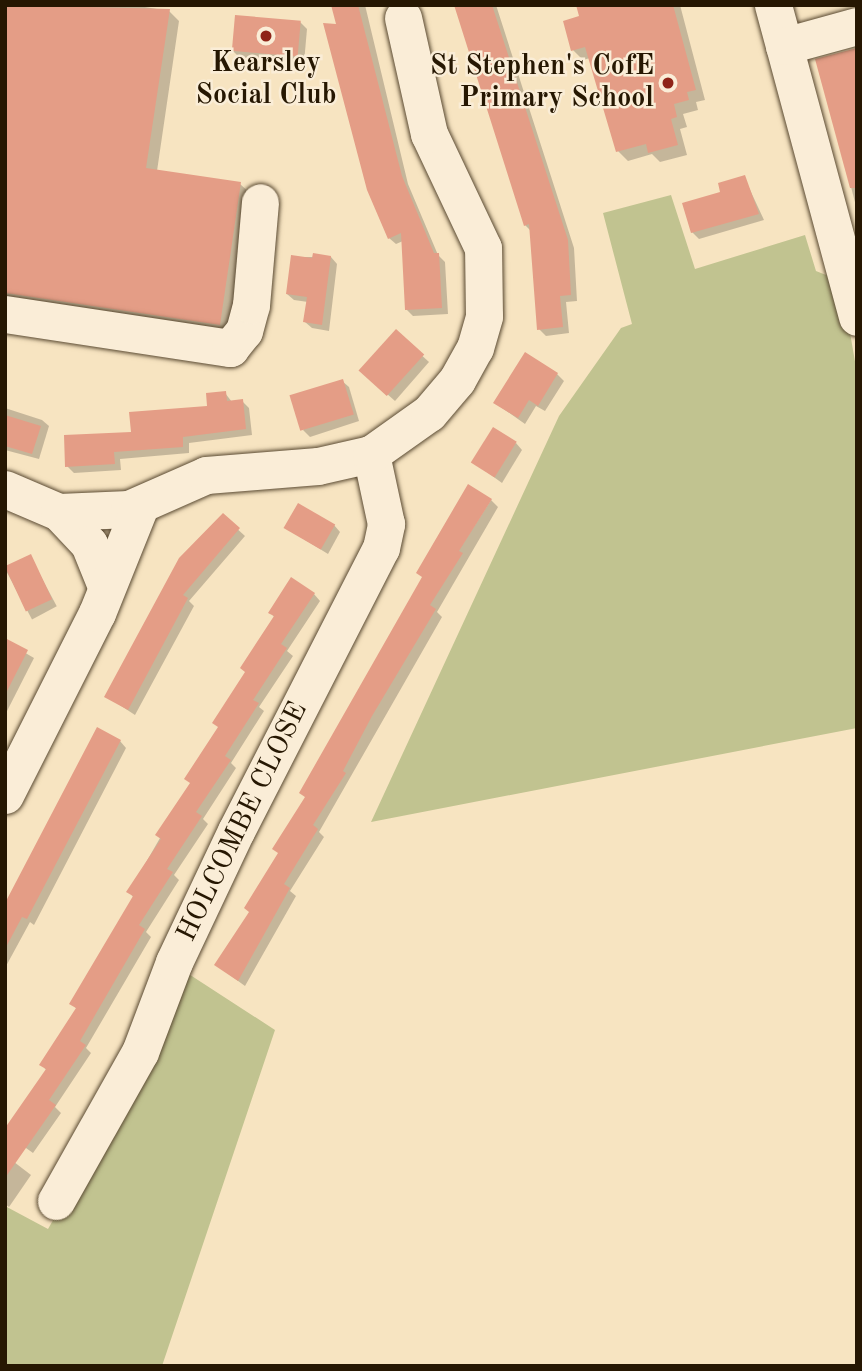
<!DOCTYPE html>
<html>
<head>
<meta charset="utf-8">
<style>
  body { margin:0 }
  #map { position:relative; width:862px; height:1371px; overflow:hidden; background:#f7e4c1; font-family:"Old Standard TT",serif }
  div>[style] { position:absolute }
  .green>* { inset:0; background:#c1c390 }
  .shadow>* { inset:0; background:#0003; transform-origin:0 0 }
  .building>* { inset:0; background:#e49d86; transform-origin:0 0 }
  .roads { filter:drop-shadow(0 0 2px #5a4a32) drop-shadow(0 0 2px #5a4a32) }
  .minor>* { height:37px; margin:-18.5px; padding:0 18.5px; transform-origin:18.5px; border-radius:18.5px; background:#faedd7 }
  .dots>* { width:19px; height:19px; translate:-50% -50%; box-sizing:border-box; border:4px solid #faedd7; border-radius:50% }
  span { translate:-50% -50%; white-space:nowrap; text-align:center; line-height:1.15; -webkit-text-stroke:5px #faedd7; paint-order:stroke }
  .poi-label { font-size:28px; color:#261702; font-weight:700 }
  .right { translate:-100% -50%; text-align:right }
  .street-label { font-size:28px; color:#261702 }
  .frame { position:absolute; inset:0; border:7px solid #261702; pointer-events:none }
</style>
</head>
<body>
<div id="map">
  <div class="green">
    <i style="clip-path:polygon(671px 195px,695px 269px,805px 235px,816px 271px,841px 281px,857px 373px,857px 728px,371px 822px,559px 416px,621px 328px,632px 324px,603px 213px)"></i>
    <i style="clip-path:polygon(181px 969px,275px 1030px,162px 1366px,5px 1366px,5px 1206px,48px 1229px,144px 1061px)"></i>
  </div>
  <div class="shadow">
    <i style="clip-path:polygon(5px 5px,133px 5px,169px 11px,179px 21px,157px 171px,240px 184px,251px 194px,229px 334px,5px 309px)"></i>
    <i style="clip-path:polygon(333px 5px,365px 5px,408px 184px,438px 255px,445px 262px,448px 314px,413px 316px,406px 309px,403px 241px,396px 244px,389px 238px)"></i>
    <i style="clip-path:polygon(455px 5px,496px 5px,574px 248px,577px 301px,566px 302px,569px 333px,546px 336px,539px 329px,531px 231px,525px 225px)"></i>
    <i style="clip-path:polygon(578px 5px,680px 5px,705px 100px,696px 102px,698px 110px,683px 114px,687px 127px,680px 129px,687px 155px,660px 162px,652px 154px,628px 161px,618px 151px,590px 58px,583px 60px,573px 50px,581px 18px)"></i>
    <i style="clip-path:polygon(300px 22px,307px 29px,304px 63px,240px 58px,233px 51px)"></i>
    <i style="clip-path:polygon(818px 60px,857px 71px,857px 210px)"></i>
    <i style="clip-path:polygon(744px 177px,764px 220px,699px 239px,692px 232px,722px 193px)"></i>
    <i style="clip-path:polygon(292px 257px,331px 257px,337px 264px,329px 331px,312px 328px,305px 322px,308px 302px,294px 300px,287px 294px)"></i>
    <i style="clip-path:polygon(396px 332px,429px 362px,395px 401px,368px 377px)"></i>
    <i style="clip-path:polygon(557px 374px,564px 381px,545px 411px,536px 406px,525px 424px,495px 403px)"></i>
    <i style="clip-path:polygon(342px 381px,349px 387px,359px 421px,310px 437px,303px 430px)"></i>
    <i style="clip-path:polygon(225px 393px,232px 402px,242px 401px,249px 408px,252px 435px,189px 443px,189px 453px,120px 459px,121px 470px,74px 473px,67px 466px,132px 434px,209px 407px)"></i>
    <i style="clip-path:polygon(5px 408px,42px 420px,49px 426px,39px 459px,5px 450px)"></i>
    <i style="clip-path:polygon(516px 443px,522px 450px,502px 483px,473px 462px)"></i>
    <i style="clip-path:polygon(491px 500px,498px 507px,437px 612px,442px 617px,319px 832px,324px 837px,290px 891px,296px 896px,245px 986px,216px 965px,251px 913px,280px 855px,306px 798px,302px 793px)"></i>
    <i style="clip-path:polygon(223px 516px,245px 536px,189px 601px,194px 606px,135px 715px,106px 696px)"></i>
    <i style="clip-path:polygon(334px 525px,340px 532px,328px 554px,286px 528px)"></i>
    <i style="left:30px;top:556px;width:57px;height:28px;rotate:62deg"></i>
    <i style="clip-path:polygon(314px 594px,320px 601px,287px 651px,293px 656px,259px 707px,264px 711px,231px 763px,236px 768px,203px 819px,208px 824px,174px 875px,179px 880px,146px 932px,151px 937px,86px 1048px,91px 1053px,55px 1107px,61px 1113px,33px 1153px,12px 1138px,47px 1071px,41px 1064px,77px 1009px,72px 1004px,134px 898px,129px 892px,191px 784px,275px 618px,270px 612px)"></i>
    <i style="clip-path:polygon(5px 641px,34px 658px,5px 715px)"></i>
    <i style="clip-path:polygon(120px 741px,126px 748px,34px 925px,30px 922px,5px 968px,5px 906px)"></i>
    <i style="clip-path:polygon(5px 1155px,31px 1175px,9px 1207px,5px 1204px)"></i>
  </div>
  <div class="building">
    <i style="clip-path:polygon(5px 5px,170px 9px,146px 168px,241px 182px,220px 325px,5px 293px)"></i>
    <i style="clip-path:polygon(331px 5px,358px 5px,402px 176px,434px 253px,439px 253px,442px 308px,405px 310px,401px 233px,388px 239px,367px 190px,323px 23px,336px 24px)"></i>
    <i style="clip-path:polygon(454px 5px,492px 5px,568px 240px,571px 295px,560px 296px,563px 327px,537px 330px,529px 224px,524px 226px)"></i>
    <i style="clip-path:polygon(576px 5px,673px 5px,696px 90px,687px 92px,689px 100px,674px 104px,677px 117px,671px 119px,678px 145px,648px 153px,646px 144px,616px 152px,585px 47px,571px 51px,563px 21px,579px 16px)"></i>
    <i style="left:235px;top:15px;width:66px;height:36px;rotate:5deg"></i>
    <i style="clip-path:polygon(857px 48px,857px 188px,850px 188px,815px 59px)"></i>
    <i style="clip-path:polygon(745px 175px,759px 214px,691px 233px,682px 203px,720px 192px,718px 183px)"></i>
    <i style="clip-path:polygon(313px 253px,331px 256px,322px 325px,303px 322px,307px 297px,286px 294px,291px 255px,312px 258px)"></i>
    <i style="left:396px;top:329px;width:38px;height:56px;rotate:42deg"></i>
    <i style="clip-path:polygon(525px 352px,558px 373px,538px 406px,529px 400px,518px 418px,493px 403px)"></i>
    <i style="left:343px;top:379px;width:37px;height:56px;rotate:73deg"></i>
    <i style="clip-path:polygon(226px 391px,227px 401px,243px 399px,246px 429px,183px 437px,183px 447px,114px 452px,115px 464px,65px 467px,64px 435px,131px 432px,129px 412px,207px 406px,206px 393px)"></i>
    <i style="clip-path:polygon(5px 415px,41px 426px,32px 454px,5px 446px)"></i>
    <i style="left:493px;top:427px;width:28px;height:42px;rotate:32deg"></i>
    <i style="clip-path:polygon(468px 484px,492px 499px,459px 551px,463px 553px,430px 605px,436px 609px,372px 716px,343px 771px,346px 773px,313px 825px,318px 829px,284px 884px,290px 888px,238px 981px,214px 965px,249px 912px,244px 908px,278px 853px,272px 849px,305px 797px,299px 793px,422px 577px,416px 573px)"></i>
    <i style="left:298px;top:503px;width:43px;height:29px;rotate:30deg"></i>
    <i style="clip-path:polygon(223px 513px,240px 528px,183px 595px,188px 598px,128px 710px,104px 697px,179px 558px)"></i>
    <i style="left:31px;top:554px;width:50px;height:29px;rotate:65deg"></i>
    <i style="clip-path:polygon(291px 577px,315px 593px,281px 644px,287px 648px,253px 700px,259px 703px,225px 756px,231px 760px,196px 812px,202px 816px,167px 869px,173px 872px,139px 925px,145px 929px,80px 1041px,86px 1045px,49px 1100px,56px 1105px,5px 1178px,5px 1128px,46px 1069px,39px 1065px,76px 1008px,69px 1004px,133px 896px,126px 892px,161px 839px,155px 835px,190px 783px,184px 779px,218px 727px,212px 723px,245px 672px,240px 668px,274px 616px,268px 613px)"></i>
    <i style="clip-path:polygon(5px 638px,28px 650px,5px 695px)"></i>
    <i style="clip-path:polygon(97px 727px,121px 740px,27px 919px,22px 917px,5px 949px,5px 903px)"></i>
  </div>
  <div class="roads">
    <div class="minor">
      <i style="left:773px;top:5px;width:323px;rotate:74.9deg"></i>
      <i style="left:784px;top:46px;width:76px;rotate:-15.3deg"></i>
      <i style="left:5px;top:314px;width:228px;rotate:8.6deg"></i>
      <i style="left:230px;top:348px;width:22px;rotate:-51deg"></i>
      <i style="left:244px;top:331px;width:27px;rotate:-75deg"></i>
      <i style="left:251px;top:305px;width:103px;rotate:-85deg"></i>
      <i style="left:5px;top:489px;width:59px;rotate:23.1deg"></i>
      <i style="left:59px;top:512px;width:70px;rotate:-2.5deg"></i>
      <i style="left:129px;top:509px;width:84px;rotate:-23.8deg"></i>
      <i style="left:206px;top:475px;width:112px;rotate:-4.6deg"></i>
      <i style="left:318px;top:466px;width:54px;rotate:-12.8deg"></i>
      <i style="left:59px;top:512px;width:44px;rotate:46.8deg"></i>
      <i style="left:89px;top:544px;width:45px;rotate:68deg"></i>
      <i style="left:5px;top:795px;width:204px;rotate:-63.2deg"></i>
      <i style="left:97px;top:613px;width:115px;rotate:-68.1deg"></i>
      <i style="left:56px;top:1201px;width:171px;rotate:-60.6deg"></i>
      <i style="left:140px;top:1052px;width:96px;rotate:-69.3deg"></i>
      <i style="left:174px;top:962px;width:145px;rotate:-64.7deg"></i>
      <i style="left:236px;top:831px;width:318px;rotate:-62.9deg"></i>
      <i style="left:381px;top:548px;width:25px;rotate:-78deg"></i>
      <i style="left:386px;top:524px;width:72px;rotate:-102.1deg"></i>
      <i style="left:371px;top:454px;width:71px;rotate:-35.3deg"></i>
      <i style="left:429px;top:413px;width:43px;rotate:-49.7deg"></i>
      <i style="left:457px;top:380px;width:37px;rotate:-61deg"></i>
      <i style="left:475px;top:348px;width:33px;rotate:-74deg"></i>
      <i style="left:484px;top:316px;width:68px;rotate:-90.8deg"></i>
      <i style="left:483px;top:248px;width:126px;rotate:-115.3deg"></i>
      <i style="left:429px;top:134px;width:119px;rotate:-102.6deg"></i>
    </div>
  </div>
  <div class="dots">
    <i style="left:266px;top:36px;background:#8f2418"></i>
    <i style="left:668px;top:83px;background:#8f2418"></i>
  </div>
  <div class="poi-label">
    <span style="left:266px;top:80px">Kearsley<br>Social Club</span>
    <span class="right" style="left:654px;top:83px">St Stephen's CofE<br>Primary School</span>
  </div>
  <div class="street-label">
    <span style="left:243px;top:822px;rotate:-64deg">HOLCOMBE CLOSE</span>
  </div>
  <div class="frame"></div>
</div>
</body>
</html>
